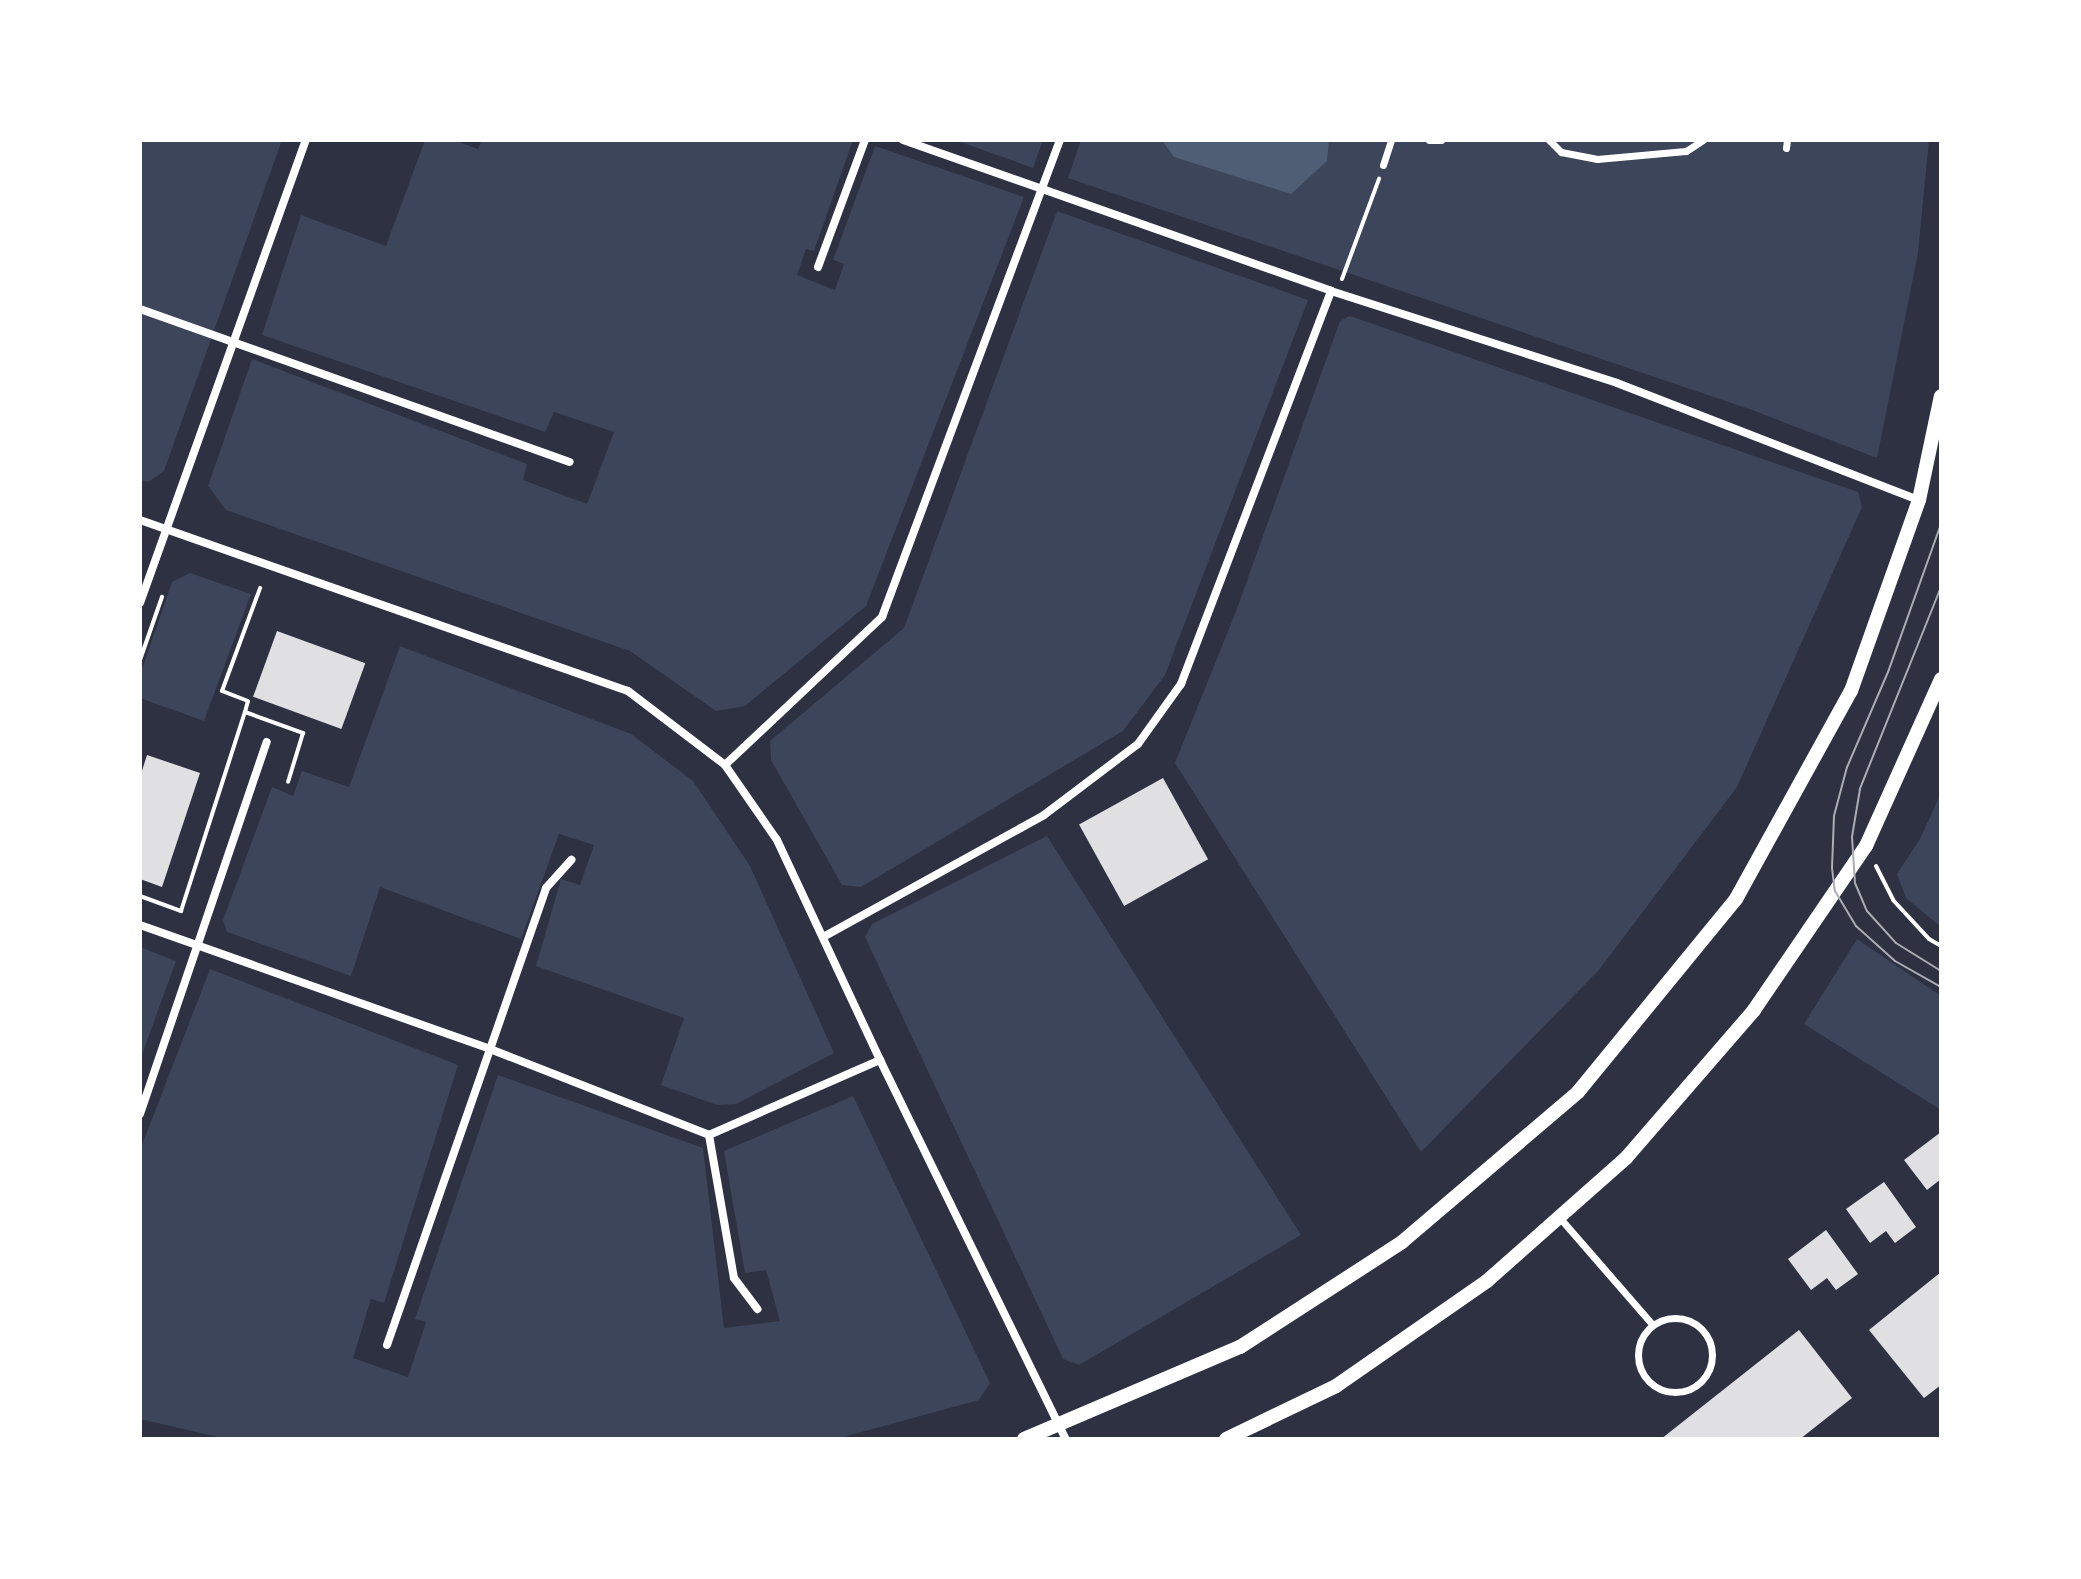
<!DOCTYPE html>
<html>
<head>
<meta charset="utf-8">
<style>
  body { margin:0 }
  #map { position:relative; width:2081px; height:1579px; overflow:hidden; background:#2d3142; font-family:Figtree,sans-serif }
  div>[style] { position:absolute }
  .green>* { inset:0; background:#3c4559 }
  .water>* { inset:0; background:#4f5d75 }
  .building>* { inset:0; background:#e0e0e3; transform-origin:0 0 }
  .path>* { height:4px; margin:-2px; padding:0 2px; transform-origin:2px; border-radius:2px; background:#fff }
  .pedestrian>* { height:7px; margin:-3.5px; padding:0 3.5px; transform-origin:3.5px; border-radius:3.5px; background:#fff }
  .pedestrian>.ring { margin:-3.5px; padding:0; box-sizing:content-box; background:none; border:7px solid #fff; border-radius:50% }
  .minor>* { height:8px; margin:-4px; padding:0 4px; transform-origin:4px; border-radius:4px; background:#fff }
  .tertiary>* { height:14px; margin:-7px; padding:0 7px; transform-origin:7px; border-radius:7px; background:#fff }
  .tram>* { height:2px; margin:-1px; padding:0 1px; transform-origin:1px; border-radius:1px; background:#abadb3 }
  span { translate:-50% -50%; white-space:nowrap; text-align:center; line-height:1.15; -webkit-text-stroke:8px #fff; paint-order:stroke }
  .frame { position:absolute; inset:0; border:142px solid #fff; pointer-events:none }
</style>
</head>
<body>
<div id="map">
  <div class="green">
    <i style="clip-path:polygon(140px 140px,282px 140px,164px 471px,148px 482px,140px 480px)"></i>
    <i style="clip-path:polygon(425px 140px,453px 140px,478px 149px,482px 140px,853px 140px,814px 251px,806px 249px,797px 275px,835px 290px,844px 264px,833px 260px,875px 146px,1024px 197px,866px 606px,745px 706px,716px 711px,630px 651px,226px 510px,208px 486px,252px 359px,527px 464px,523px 480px,587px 504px,614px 432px,554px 412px,545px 432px,262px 335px,301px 215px,386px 246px)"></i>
    <i style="clip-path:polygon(955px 140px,1043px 140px,1033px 168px)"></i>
    <i style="clip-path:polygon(1081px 140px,1929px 140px,1918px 253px,1877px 458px,1752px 410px,1068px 178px)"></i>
    <i style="clip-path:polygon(1057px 211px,1308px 300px,1165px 675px,1123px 731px,861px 887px,842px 885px,771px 760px,770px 741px,904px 628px)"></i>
    <i style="clip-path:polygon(1350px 316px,1858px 492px,1862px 507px,1737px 787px,1599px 970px,1421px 1152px,1175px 763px,1235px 614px,1340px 321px)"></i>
    <i style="clip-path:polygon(190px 573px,251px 594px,204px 721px,140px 698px,140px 675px,172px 582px)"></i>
    <i style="clip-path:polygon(400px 646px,631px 734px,693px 781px,750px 866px,834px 1053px,736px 1104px,717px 1105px,661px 1085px,684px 1018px,536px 966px,561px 879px,580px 885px,594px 845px,559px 834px,521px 939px,380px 887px,351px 976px,227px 932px,223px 920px,272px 787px,293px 796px,302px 771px,349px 787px)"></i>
    <i style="clip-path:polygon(1941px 793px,1941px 927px,1906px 898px,1897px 874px,1920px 839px)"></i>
    <i style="clip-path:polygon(1047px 836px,1301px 1235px,1079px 1365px,1063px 1359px,865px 937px,872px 924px)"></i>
    <i style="clip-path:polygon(1857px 939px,1941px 996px,1941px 1110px,1804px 1024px)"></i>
    <i style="clip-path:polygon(140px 947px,176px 961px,140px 1060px)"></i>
    <i style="clip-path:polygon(210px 969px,458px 1065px,384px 1303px,371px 1299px,353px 1358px,408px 1377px,426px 1322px,415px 1319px,498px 1075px,703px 1148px,724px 1328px,780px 1321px,766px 1270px,745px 1273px,724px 1151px,853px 1096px,990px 1383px,979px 1400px,836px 1439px,226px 1439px,140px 1419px,140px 1150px)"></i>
  </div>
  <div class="water">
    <i style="clip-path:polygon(1162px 140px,1329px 140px,1327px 161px,1291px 194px,1174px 157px)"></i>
  </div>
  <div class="building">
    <i style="left:277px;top:631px;width:94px;height:70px;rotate:20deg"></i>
    <i style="clip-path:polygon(147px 755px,200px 773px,162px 887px,140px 879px,140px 777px)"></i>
    <i style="left:1163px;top:778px;width:93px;height:96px;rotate:61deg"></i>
    <i style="clip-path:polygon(1941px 1132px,1941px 1179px,1927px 1190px,1904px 1160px)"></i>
    <i style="clip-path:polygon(1884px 1182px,1916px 1227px,1895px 1243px,1886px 1231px,1870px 1243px,1846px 1209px)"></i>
    <i style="clip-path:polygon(1826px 1230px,1858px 1274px,1836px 1290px,1827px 1278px,1811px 1290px,1788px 1259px)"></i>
    <i style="clip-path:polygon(1941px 1272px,1941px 1385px,1924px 1398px,1869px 1330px)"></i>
    <i style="clip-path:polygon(1799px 1330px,1852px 1398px,1800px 1439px,1661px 1439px)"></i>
  </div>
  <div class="path">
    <i style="left:1342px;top:279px;width:107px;rotate:-69.7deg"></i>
    <i style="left:140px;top:660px;width:67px;rotate:-70.8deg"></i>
    <i style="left:245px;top:712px;width:11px;rotate:-75deg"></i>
    <i style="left:248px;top:701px;width:28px;rotate:-159deg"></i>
    <i style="left:222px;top:691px;width:110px;rotate:-69.7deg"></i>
    <i style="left:1876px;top:866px;width:38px;rotate:63deg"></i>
    <i style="left:1893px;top:900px;width:53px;rotate:47.3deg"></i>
    <i style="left:1929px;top:939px;width:14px;rotate:30deg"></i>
    <i style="left:140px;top:896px;width:44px;rotate:20.1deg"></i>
    <i style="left:181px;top:911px;width:209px;rotate:-72.2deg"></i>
    <i style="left:245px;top:712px;width:62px;rotate:19.9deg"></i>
    <i style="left:303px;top:733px;width:51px;rotate:107deg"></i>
  </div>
  <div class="pedestrian">
    <i style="left:1429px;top:140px;width:12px"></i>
    <i style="left:1549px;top:140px;width:17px;rotate:45deg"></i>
    <i style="left:1561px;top:152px;width:37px;rotate:11deg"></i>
    <i style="left:1597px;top:159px;width:89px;rotate:-5.1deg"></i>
    <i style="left:1686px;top:151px;width:20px;rotate:-33deg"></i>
    <i style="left:1786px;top:148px;width:8px;rotate:-83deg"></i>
    <i style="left:1383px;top:165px;width:26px;rotate:-72deg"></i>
    <i style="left:1559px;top:1217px;width:143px;rotate:49deg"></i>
    <i class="ring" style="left:1638px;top:1318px;width:67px;height:67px"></i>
  </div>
  <div class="minor">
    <i style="left:903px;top:140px;width:454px;rotate:19.4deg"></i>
    <i style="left:1331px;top:291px;width:300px;rotate:17.8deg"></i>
    <i style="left:1617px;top:383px;width:324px;rotate:21.2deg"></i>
    <i style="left:818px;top:267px;width:135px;rotate:-69.7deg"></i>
    <i style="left:140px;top:309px;width:456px;rotate:19.6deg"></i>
    <i style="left:140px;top:520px;width:517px;rotate:19.31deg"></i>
    <i style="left:628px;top:691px;width:122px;rotate:37.3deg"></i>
    <i style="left:725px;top:765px;width:91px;rotate:55.3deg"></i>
    <i style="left:777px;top:840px;width:243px;rotate:64.9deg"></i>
    <i style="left:880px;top:1060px;width:422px;rotate:63.9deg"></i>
    <i style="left:140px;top:603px;width:492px;rotate:-70.3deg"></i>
    <i style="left:725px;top:765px;width:216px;rotate:-43.3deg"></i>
    <i style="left:882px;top:617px;width:509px;rotate:-69.54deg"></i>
    <i style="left:140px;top:925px;width:371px;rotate:19.5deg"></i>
    <i style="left:490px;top:1049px;width:235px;rotate:21.4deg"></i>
    <i style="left:709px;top:1135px;width:187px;rotate:-23.7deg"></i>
    <i style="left:825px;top:936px;width:250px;rotate:-28.9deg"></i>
    <i style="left:1044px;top:815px;width:118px;rotate:-37.1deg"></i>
    <i style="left:1138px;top:744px;width:74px;rotate:-54.4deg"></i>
    <i style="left:1181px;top:684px;width:421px;rotate:-69.1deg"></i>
    <i style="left:140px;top:1114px;width:393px;rotate:-71.2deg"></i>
    <i style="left:709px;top:1135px;width:145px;rotate:80.1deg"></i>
    <i style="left:734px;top:1278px;width:39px;rotate:53deg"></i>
    <i style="left:387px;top:1345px;width:484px;rotate:-70.8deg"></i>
    <i style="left:546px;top:888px;width:38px;rotate:-48deg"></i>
  </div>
  <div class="tertiary">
    <i style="left:1024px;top:1439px;width:235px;rotate:-23.1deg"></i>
    <i style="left:1240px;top:1347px;width:193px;rotate:-32.9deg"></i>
    <i style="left:1402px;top:1242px;width:231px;rotate:-40.4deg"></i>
    <i style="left:1578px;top:1092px;width:249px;rotate:-50.7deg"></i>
    <i style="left:1736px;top:899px;width:238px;rotate:-61.1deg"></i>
    <i style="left:1851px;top:691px;width:203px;rotate:-70.4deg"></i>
    <i style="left:1919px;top:500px;width:106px;rotate:-78.1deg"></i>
    <i style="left:1226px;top:1439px;width:122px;rotate:-25.7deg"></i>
    <i style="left:1336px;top:1386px;width:184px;rotate:-34.8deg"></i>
    <i style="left:1487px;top:1281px;width:186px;rotate:-41.5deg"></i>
    <i style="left:1626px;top:1158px;width:196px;rotate:-49.1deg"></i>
    <i style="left:1754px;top:1010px;width:199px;rotate:-55.7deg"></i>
    <i style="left:1866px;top:846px;width:183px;rotate:-65.8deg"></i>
  </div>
  <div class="tram">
    <i style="left:1941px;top:524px;width:157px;rotate:109.7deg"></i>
    <i style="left:1888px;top:672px;width:103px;rotate:113.3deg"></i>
    <i style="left:1847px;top:767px;width:51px;rotate:104.9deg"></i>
    <i style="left:1834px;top:816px;width:52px;rotate:92.2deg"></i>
    <i style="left:1832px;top:868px;width:23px;rotate:83deg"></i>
    <i style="left:1835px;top:891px;width:41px;rotate:59deg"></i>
    <i style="left:1856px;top:926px;width:52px;rotate:41.9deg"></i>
    <i style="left:1895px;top:961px;width:53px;rotate:29.5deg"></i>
    <i style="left:1941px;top:587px;width:218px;rotate:111.9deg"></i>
    <i style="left:1860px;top:789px;width:49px;rotate:99.5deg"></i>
    <i style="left:1852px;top:837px;width:46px;rotate:86.3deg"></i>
    <i style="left:1855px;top:883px;width:30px;rotate:67deg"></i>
    <i style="left:1867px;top:911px;width:43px;rotate:47.8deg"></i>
    <i style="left:1896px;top:943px;width:53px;rotate:31.9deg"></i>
  </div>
  <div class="frame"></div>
</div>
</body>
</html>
